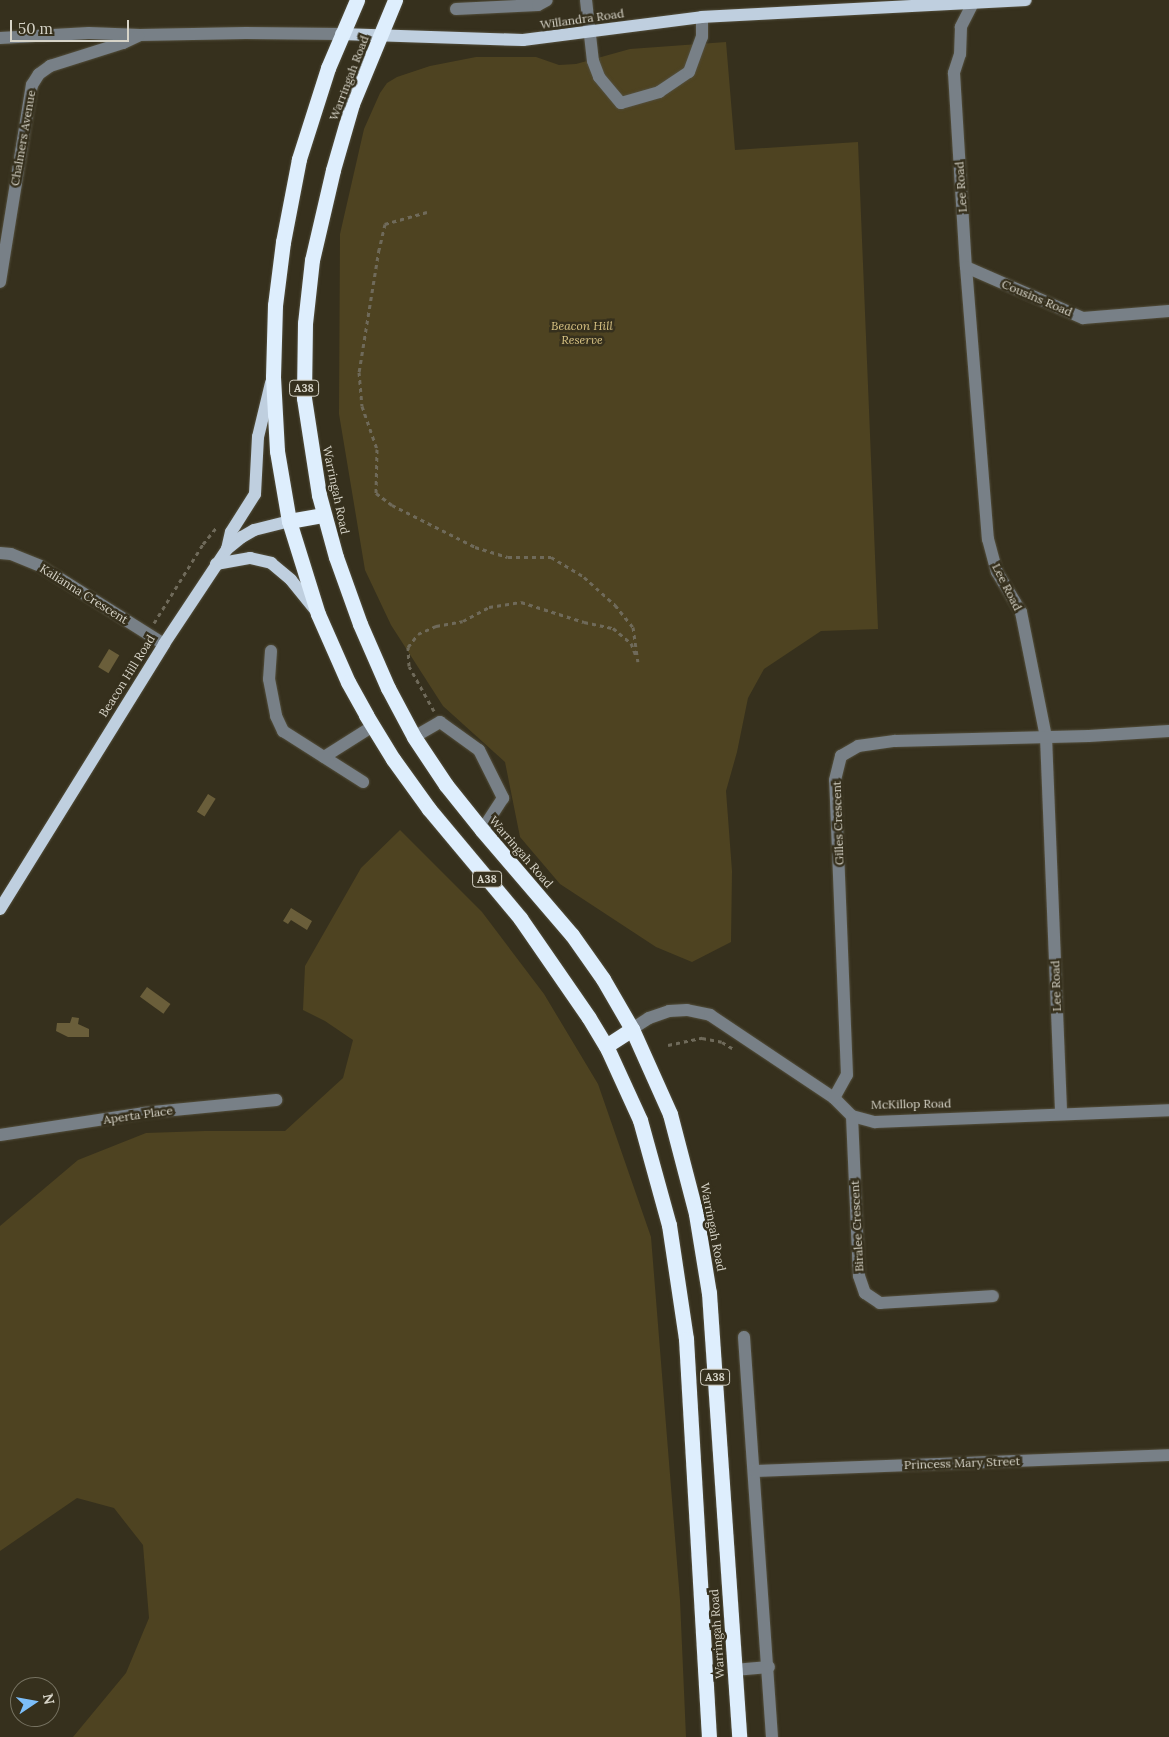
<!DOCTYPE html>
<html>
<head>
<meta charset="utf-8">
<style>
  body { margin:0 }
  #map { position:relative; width:1169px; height:1737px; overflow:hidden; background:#36301d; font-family:Lora,serif }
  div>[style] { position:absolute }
  .green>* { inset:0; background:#4e4321 }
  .water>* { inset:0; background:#6a5e3a; transform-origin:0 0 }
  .path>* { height:3px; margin-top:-1.5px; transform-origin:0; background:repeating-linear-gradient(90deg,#6f6a5a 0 4px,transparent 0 8px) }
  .roads { filter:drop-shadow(0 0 1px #534e3c) drop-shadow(0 0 1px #534e3c) }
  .minor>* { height:12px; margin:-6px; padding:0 6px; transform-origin:6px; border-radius:6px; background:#788087 }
  .major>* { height:12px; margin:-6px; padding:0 6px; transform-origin:6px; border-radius:6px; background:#bfcfdf }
  .highway>* { height:15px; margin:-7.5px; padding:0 7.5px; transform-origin:7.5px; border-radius:7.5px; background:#deeefd }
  span { translate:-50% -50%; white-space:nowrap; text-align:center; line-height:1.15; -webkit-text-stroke:5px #36301d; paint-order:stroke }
  .shield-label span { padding:1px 4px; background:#36301d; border:1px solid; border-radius:4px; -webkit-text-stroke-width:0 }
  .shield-label { font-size:11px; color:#d7d4c8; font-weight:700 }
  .street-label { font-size:12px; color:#d7d4c8 }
  .park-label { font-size:12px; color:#d7c283; font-style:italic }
  .north { position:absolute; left:10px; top:1677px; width:50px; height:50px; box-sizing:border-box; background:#36301d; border:1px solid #767261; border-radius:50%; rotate:78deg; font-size:14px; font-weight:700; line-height:20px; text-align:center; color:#d7d4c8 }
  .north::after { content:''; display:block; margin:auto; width:18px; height:22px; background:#7cbef9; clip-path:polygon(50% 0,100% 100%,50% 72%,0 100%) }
  .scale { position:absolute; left:10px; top:20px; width:119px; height:22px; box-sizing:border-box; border:2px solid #d7d4c8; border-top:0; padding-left:6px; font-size:15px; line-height:18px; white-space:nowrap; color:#d7d4c8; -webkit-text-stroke:4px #36301d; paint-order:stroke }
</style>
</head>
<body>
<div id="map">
  <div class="green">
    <i style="clip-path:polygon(726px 42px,735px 150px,858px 142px,878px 629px,821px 631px,764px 669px,748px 698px,737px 752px,726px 791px,732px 871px,731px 942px,692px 962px,656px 947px,560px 884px,520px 837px,505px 762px,443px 706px,391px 625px,365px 570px,339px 414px,340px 234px,364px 129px,380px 93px,387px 83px,397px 77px,430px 66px,476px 57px,536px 57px,559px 65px,576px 64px,630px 49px)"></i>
    <i style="clip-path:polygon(400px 830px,482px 912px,544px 994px,598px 1084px,651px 1237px,680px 1600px,686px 1737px,73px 1737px,126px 1673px,149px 1618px,143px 1545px,114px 1508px,77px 1498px,0 1551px,0 1226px,78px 1160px,146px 1133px,205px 1131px,285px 1131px,343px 1078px,353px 1040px,325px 1021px,303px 1010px,305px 966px,361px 868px)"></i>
  </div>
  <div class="water">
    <i style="left:109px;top:649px;width:12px;height:21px;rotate:31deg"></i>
    <i style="left:208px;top:794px;width:9px;height:21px;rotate:32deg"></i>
    <i style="clip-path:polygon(291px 908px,312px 921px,307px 930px,291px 920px,288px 924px,283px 921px)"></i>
    <i style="left:147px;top:987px;width:29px;height:12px;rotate:36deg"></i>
    <i style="clip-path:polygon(72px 1017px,79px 1018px,78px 1024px,89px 1029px,89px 1037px,68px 1037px,56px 1031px,57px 1023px,70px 1023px)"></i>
  </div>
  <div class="path">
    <i style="left:427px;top:212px;width:44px;rotate:164.1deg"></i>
    <i style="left:385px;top:224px;width:26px;rotate:103deg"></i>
    <i style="left:379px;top:249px;width:125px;rotate:99.2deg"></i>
    <i style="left:359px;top:372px;width:34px;rotate:85deg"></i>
    <i style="left:362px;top:406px;width:46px;rotate:70.8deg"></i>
    <i style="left:377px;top:449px;width:44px;rotate:91.3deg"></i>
    <i style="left:376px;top:493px;width:20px;rotate:37deg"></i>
    <i style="left:392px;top:505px;width:93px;rotate:26.8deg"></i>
    <i style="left:475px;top:547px;width:34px;rotate:17deg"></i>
    <i style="left:508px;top:557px;width:43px"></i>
    <i style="left:551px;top:557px;width:39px;rotate:31deg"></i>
    <i style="left:584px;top:577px;width:42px;rotate:42.1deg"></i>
    <i style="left:615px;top:605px;width:28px;rotate:51deg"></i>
    <i style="left:633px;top:627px;width:35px;rotate:82deg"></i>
    <i style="left:154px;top:623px;width:93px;rotate:-58.2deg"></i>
    <i style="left:203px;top:544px;width:22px;rotate:-51deg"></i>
    <i style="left:434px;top:711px;width:51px;rotate:-119.1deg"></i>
    <i style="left:409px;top:666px;width:19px;rotate:-93deg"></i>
    <i style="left:408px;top:647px;width:16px;rotate:-52deg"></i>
    <i style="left:418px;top:634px;width:20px;rotate:-24deg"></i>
    <i style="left:436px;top:626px;width:27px;rotate:-10deg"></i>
    <i style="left:463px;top:621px;width:30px;rotate:-28deg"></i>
    <i style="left:489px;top:607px;width:32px;rotate:-9deg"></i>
    <i style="left:521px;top:602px;width:66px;rotate:17.6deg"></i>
    <i style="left:584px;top:622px;width:30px;rotate:12deg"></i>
    <i style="left:613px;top:628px;width:23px;rotate:40deg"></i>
    <i style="left:631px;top:643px;width:14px;rotate:69deg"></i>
    <i style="left:668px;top:1045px;width:35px;rotate:-12deg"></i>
    <i style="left:702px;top:1038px;width:20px;rotate:11deg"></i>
    <i style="left:722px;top:1042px;width:12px;rotate:31deg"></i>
  </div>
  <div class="roads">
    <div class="minor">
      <i style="left:586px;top:0;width:61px;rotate:83.5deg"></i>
      <i style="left:593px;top:61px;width:17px;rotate:69deg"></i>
      <i style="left:599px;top:77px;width:34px;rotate:50deg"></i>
      <i style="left:621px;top:103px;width:40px;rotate:-16deg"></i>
      <i style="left:659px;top:92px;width:36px;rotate:-34deg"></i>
      <i style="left:689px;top:72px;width:37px;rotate:-70deg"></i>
      <i style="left:702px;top:37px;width:20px;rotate:-90deg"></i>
      <i style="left:973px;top:3px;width:27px;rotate:117deg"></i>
      <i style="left:961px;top:27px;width:27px;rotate:92deg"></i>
      <i style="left:960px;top:54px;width:20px;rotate:108deg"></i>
      <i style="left:954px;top:73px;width:194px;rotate:86.5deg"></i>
      <i style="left:966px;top:267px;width:273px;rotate:85.4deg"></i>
      <i style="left:988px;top:539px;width:34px;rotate:75deg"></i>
      <i style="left:997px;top:572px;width:47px;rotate:59deg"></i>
      <i style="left:1021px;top:612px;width:127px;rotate:78.7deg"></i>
      <i style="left:1046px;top:737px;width:377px;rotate:87.7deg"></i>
      <i style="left:456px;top:9px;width:82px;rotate:-2.8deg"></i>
      <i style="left:538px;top:5px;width:10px;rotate:-29deg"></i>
      <i style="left:0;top:38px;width:89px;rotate:-3.2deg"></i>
      <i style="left:89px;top:33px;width:51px;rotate:2.2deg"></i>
      <i style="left:140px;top:35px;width:106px;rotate:-1.1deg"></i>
      <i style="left:246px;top:33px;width:95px;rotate:0.6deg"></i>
      <i style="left:966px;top:267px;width:128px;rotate:23.6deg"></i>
      <i style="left:1083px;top:318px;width:86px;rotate:-4.7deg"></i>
      <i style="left:0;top:282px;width:200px;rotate:-80.8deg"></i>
      <i style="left:32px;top:85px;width:13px;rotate:-58deg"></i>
      <i style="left:39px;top:74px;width:14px;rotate:-36deg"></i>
      <i style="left:50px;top:66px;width:77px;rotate:-17.5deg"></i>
      <i style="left:123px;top:43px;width:17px;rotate:-25deg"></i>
      <i style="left:0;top:553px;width:11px;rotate:5deg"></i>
      <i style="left:11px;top:554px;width:31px;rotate:22deg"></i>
      <i style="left:40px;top:566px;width:146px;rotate:32.2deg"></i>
      <i style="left:271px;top:651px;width:28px;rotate:94deg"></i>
      <i style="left:269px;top:679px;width:38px;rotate:79deg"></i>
      <i style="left:276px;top:716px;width:17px;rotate:65deg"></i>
      <i style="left:283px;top:731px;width:95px;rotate:32.5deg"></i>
      <i style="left:414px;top:737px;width:30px;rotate:-30deg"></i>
      <i style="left:440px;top:722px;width:48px;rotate:35.7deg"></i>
      <i style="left:479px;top:750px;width:54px;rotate:63.4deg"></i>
      <i style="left:503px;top:798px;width:38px;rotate:123deg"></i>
      <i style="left:324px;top:757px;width:58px;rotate:-32.3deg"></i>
      <i style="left:632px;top:1029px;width:20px;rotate:-33deg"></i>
      <i style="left:649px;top:1018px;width:21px;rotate:-19deg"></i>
      <i style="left:669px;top:1011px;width:18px;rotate:-3deg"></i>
      <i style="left:687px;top:1010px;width:24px;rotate:12deg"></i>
      <i style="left:710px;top:1015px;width:149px;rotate:33.8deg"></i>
      <i style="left:834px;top:1098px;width:25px;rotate:45deg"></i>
      <i style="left:852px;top:1116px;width:24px;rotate:15deg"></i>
      <i style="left:875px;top:1122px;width:294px;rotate:-2.3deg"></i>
      <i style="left:834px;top:1098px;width:26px;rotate:-61deg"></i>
      <i style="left:847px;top:1075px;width:295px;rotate:-92.3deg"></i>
      <i style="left:835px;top:780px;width:25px;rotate:-76deg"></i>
      <i style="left:841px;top:756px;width:20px;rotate:-30deg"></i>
      <i style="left:858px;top:746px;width:37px;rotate:-8deg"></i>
      <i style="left:895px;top:741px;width:194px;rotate:-1.5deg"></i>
      <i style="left:1089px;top:736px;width:80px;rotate:-3.6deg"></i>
      <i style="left:852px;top:1116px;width:160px;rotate:87.5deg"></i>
      <i style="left:859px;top:1276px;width:18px;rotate:71deg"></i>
      <i style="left:865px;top:1293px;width:18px;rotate:34deg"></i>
      <i style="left:880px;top:1303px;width:113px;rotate:-3.5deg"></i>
      <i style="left:0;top:1135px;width:145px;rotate:-8.7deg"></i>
      <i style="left:143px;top:1113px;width:134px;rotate:-5.6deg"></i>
      <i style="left:744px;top:1337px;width:401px;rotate:86deg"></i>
      <i style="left:755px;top:1471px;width:414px;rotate:-2.2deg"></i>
      <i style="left:734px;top:1670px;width:35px;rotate:-5deg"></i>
    </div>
    <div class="major">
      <i style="left:341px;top:34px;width:182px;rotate:1.9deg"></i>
      <i style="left:523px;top:40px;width:180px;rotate:-7.3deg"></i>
      <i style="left:702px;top:17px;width:324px;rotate:-3deg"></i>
      <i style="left:227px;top:549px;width:17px;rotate:-77deg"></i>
      <i style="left:231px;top:532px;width:45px;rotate:-57.7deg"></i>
      <i style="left:255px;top:494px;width:57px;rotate:-87deg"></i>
      <i style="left:258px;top:437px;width:56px;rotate:-76.5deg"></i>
      <i style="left:216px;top:564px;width:35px;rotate:-10deg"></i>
      <i style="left:250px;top:558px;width:22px;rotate:13deg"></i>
      <i style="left:271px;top:563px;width:26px;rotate:40deg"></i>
      <i style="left:291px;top:580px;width:38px;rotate:51deg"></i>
      <i style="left:0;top:909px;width:312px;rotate:-58.2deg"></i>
      <i style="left:164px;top:644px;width:114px;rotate:-56.4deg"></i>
      <i style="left:227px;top:549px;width:19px;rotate:-39deg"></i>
      <i style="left:242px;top:537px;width:14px;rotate:-30deg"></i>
      <i style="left:254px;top:530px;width:36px;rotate:-14deg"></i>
    </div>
    <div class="highway">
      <i style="left:357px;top:0;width:74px;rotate:113.1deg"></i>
      <i style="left:328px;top:68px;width:96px;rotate:107.7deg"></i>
      <i style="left:299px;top:159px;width:85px;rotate:100.9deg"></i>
      <i style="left:283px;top:242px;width:64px;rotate:97.2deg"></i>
      <i style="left:275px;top:305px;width:72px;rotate:91.6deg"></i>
      <i style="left:273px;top:377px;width:74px;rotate:86.9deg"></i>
      <i style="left:277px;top:451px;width:71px;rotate:80.3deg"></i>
      <i style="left:289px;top:521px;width:97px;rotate:72.7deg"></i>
      <i style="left:318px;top:614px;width:74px;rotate:66.2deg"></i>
      <i style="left:348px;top:682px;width:38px;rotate:61deg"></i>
      <i style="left:366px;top:715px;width:52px;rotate:58.5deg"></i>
      <i style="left:393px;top:759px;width:62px;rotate:54.2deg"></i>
      <i style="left:429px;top:809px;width:142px;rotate:50.1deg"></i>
      <i style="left:520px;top:918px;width:121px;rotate:55.4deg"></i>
      <i style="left:589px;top:1018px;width:37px;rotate:59deg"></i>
      <i style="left:608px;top:1050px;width:77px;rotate:65.4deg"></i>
      <i style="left:640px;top:1120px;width:109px;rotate:74.6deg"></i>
      <i style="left:669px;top:1225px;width:115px;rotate:81.5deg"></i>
      <i style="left:686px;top:1339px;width:399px;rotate:86.7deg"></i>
      <i style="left:395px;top:0;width:113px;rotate:112.5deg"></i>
      <i style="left:352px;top:104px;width:69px;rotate:106.1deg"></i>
      <i style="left:333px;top:170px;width:92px;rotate:103.1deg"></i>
      <i style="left:312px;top:260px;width:63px;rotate:96.3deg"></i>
      <i style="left:305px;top:323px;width:75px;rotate:90.8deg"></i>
      <i style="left:304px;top:398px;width:98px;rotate:81.2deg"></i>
      <i style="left:319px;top:495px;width:64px;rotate:74.7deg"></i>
      <i style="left:336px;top:557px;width:71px;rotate:70.3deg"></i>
      <i style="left:360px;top:624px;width:70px;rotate:66.4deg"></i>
      <i style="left:388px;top:688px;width:55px;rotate:62deg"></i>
      <i style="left:414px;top:737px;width:58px;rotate:56.3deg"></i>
      <i style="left:446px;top:785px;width:58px;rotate:51.3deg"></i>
      <i style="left:482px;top:830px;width:138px;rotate:49.4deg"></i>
      <i style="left:572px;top:935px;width:54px;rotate:54.8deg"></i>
      <i style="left:603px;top:979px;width:58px;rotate:59.9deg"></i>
      <i style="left:632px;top:1029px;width:93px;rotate:65.9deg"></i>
      <i style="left:670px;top:1114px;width:103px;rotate:75.4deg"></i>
      <i style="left:696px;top:1214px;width:80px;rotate:80.7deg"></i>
      <i style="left:709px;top:1293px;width:445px;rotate:86.1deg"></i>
      <i style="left:289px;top:521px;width:35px;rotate:-10deg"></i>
      <i style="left:606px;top:1046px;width:31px;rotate:-33deg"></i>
    </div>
  </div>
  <div class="shield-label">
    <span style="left:304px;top:388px">A38</span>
    <span style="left:487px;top:879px">A38</span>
    <span style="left:715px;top:1377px">A38</span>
  </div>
  <div class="street-label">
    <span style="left:582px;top:19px;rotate:-8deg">Willandra Road</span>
    <span style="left:349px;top:78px;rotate:-69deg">Warringah Road</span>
    <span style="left:23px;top:138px;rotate:-80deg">Chalmers Avenue</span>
    <span style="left:961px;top:187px;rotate:-94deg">Lee Road</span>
    <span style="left:1037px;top:298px;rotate:23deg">Cousins Road</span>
    <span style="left:336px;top:490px;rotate:78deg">Warringah Road</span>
    <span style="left:1007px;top:587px;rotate:63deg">Lee Road</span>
    <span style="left:84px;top:594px;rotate:32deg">Kalianna Crescent</span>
    <span style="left:127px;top:676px;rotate:-58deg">Beacon Hill Road</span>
    <span style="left:838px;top:823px;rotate:-92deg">Gilles Crescent</span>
    <span style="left:521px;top:852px;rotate:49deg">Warringah Road</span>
    <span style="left:1056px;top:986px;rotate:-92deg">Lee Road</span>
    <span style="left:911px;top:1104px;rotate:-1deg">McKillop Road</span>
    <span style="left:138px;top:1115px;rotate:-8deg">Aperta Place</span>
    <span style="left:857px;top:1226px;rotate:-93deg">Biralee Crescent</span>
    <span style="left:713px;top:1227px;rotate:79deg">Warringah Road</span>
    <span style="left:962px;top:1463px;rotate:-2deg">Princess Mary Street</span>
    <span style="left:717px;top:1634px;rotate:-94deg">Warringah Road</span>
  </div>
  <div class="park-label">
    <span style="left:582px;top:333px">Beacon Hill<br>Reserve</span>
  </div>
  <div class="north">N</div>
  <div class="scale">50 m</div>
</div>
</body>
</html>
